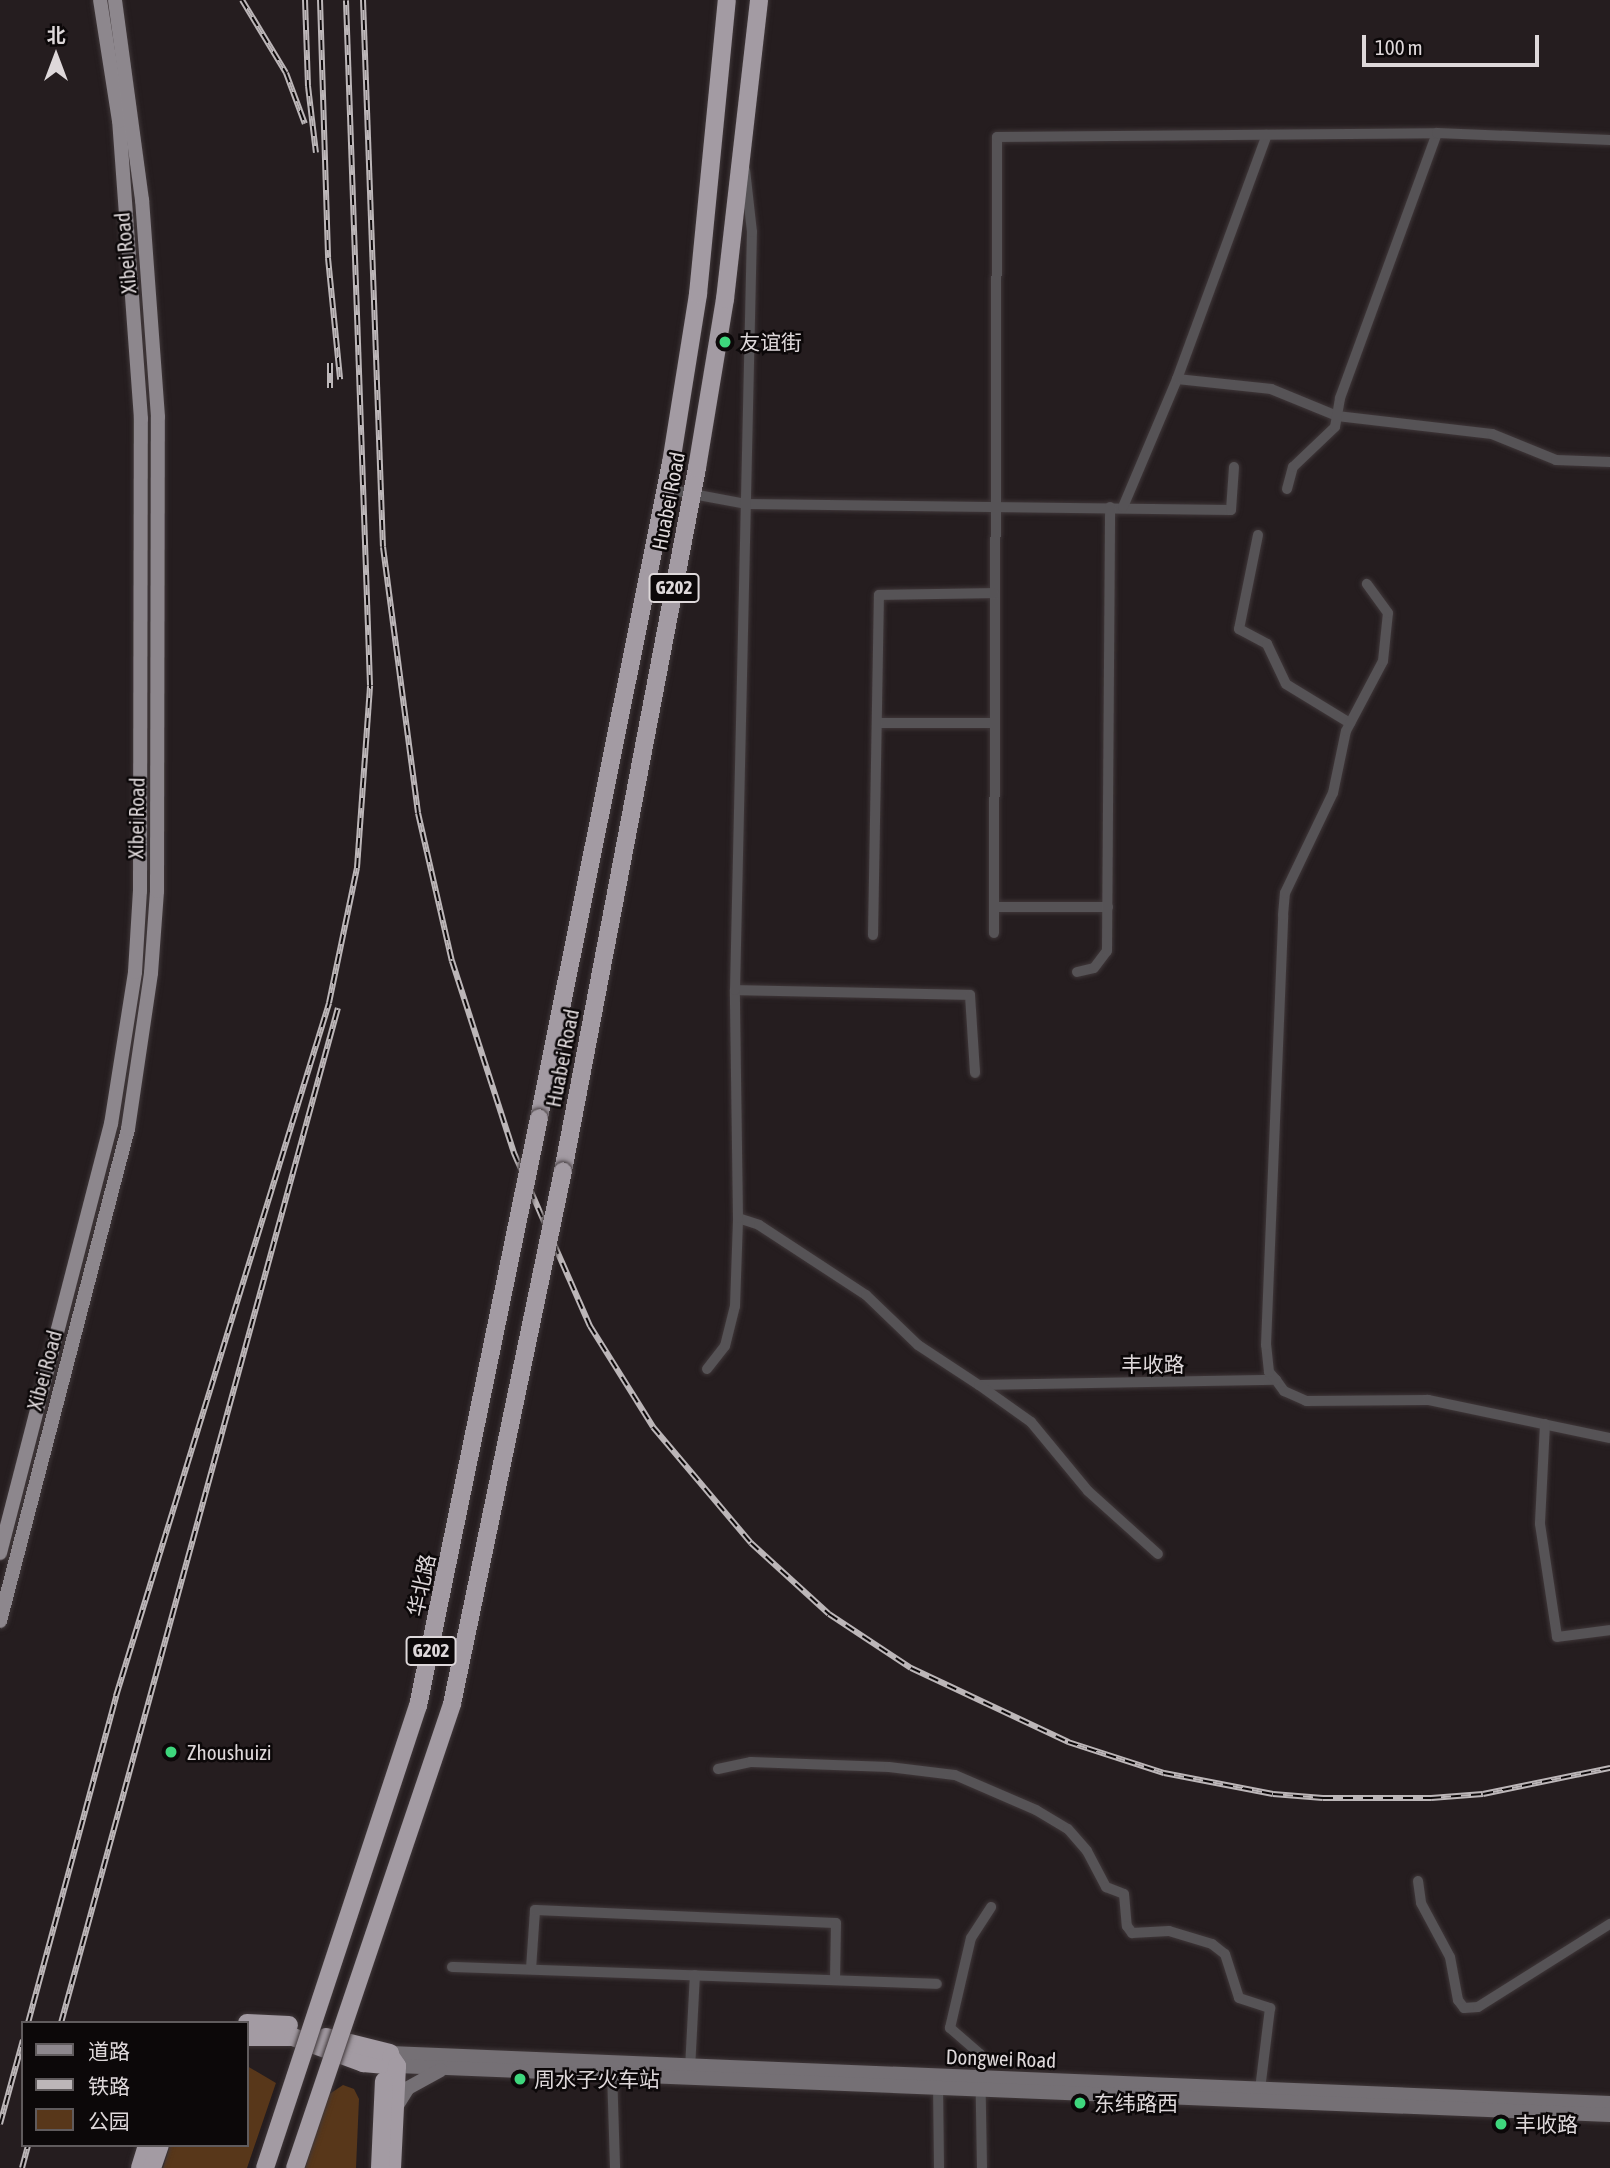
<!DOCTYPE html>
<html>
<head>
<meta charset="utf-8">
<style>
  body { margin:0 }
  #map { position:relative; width:1610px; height:2168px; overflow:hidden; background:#251d1f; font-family:"Asap Condensed","Noto Sans SC",sans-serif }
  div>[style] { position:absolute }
  .green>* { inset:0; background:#58371a }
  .roads { filter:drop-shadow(0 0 2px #3f3739) drop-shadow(0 0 2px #3f3739) }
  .street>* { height:10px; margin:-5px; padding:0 5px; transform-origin:5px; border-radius:5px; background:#565356 }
  .secondary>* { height:14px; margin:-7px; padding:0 7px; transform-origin:7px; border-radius:7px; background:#757075 }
  .primary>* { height:14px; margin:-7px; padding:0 7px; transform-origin:7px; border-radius:7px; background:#8d878d }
  .highway>* { height:18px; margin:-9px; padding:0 9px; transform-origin:9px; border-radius:9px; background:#a39ba3 }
  .rail>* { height:6px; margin-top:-3px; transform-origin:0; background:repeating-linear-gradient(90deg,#0c0809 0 10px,#bcb6b8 0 20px); box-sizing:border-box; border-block:2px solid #bcb6b8 }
  .bridges { filter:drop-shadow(0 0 2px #3f3739) drop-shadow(0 0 2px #3f3739) }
  .highway-bridge>* { height:18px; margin:-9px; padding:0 9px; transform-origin:9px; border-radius:9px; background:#a39ba3 }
  .dots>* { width:19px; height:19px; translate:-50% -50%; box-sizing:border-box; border:4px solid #0c0809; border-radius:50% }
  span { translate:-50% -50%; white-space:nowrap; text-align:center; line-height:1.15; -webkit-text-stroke:5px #0c0809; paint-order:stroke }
  .shield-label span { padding:2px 5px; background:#0c0809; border:2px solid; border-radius:5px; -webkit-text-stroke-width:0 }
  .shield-label { font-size:19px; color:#ded8da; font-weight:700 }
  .street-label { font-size:21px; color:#ded8da }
  .poi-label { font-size:21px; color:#ded8da }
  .left { translate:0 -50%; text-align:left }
  .legend { position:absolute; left:21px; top:2021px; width:228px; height:126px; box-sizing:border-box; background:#0c0809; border:2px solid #605b5d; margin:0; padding:9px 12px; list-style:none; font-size:21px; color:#ded8da }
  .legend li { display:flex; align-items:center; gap:14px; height:35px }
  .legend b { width:35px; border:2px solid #605b5d }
  .north { position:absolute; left:21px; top:21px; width:70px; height:70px; -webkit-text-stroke:5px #0c0809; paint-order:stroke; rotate:0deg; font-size:19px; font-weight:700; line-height:28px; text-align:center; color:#ded8da }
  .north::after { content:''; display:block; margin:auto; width:24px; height:32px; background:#ded8da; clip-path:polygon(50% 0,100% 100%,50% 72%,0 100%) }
  .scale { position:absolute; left:1362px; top:35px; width:177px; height:32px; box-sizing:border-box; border:4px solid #ded8da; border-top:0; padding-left:9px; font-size:21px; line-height:24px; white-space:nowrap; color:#ded8da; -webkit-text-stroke:5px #0c0809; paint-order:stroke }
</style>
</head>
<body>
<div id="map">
  <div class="green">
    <i style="clip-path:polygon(247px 2066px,276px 2083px,247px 2168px,163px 2168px,170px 2145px,247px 2145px)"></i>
    <i style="clip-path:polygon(343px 2085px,354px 2089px,359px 2099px,356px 2168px,305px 2168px,328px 2095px)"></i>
  </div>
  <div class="roads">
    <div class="street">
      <i style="left:1177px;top:379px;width:95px;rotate:6.1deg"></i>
      <i style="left:1271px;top:389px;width:71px;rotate:22.2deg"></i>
      <i style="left:1337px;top:416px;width:156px;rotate:6.6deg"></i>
      <i style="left:1492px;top:434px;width:69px;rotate:22.1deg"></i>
      <i style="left:1556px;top:460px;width:54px;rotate:2.1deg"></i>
      <i style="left:666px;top:489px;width:81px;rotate:10.6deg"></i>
      <i style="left:746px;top:504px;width:485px;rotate:0.7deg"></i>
      <i style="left:1231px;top:510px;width:43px;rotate:-86deg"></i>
      <i style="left:1287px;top:489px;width:23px;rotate:-75deg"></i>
      <i style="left:1293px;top:467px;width:58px;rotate:-43.6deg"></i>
      <i style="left:1335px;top:427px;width:29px;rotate:-80deg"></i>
      <i style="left:1340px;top:398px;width:282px;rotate:-69.9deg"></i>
      <i style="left:1123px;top:507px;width:139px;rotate:-67.1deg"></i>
      <i style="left:1177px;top:379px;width:260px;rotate:-69.8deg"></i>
      <i style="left:1258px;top:535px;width:96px;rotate:101.4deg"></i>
      <i style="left:1239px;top:629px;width:32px;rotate:28deg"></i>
      <i style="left:1267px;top:644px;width:44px;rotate:64.6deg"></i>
      <i style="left:1286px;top:684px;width:75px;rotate:31.4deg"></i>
      <i style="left:877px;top:723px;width:117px"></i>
      <i style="left:994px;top:907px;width:114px"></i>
      <i style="left:994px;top:933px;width:796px;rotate:-89.78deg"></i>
      <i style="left:997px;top:137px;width:440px;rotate:-0.5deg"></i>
      <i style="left:1437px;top:133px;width:173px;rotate:2.3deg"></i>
      <i style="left:873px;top:935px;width:340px;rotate:-89deg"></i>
      <i style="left:879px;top:595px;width:115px;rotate:-1deg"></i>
      <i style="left:1077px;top:972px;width:17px;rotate:-13deg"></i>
      <i style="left:1094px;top:968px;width:21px;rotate:-53deg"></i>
      <i style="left:1107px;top:951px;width:444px;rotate:-89.6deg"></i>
      <i style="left:735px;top:990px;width:235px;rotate:1.2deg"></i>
      <i style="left:970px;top:995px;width:78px;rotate:86.3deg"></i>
      <i style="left:738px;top:1218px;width:22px;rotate:18deg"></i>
      <i style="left:759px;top:1225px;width:128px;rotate:33.2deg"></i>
      <i style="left:866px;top:1295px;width:72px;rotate:43.9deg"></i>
      <i style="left:918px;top:1345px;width:73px;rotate:33.3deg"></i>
      <i style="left:979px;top:1385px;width:297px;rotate:-1deg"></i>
      <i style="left:1276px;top:1380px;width:14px;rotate:54deg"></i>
      <i style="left:1284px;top:1391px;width:24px;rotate:24deg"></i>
      <i style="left:1306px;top:1401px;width:122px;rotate:-0.5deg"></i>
      <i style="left:1428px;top:1400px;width:186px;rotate:11.8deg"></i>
      <i style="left:707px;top:1369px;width:29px;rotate:-52deg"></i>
      <i style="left:725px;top:1346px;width:41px;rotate:-76deg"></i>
      <i style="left:735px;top:1306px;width:88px;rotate:-88deg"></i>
      <i style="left:738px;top:1218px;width:228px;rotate:-90.8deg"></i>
      <i style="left:735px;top:990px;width:758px;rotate:-88.72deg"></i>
      <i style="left:752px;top:232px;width:62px;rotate:-96.4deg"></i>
      <i style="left:1276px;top:1380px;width:11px;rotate:-131deg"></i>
      <i style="left:1269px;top:1372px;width:27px;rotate:-96deg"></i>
      <i style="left:1266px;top:1345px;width:430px;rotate:-87.7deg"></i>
      <i style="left:1283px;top:915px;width:22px;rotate:-85deg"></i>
      <i style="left:1285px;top:893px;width:111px;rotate:-64.4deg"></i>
      <i style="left:1333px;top:793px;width:63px;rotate:-78.2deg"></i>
      <i style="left:1346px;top:731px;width:79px;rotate:-62.1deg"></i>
      <i style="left:1383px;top:661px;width:48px;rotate:-84.1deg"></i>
      <i style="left:1388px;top:613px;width:36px;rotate:-126deg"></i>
      <i style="left:979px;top:1385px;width:64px;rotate:35.4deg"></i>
      <i style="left:1031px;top:1422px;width:89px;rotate:50.4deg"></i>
      <i style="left:1088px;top:1491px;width:94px;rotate:42deg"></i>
      <i style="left:1545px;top:1424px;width:100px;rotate:92.9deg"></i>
      <i style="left:1540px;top:1524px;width:114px;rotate:81.4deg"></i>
      <i style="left:1557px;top:1637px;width:53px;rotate:-7.5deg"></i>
      <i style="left:718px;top:1769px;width:34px;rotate:-12deg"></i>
      <i style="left:751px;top:1762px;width:138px;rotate:2.1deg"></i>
      <i style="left:889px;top:1767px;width:66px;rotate:6.9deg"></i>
      <i style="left:955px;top:1775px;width:88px;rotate:23.4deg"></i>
      <i style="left:1036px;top:1810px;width:37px;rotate:31deg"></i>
      <i style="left:1068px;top:1829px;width:29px;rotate:49deg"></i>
      <i style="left:1087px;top:1851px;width:41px;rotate:62.2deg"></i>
      <i style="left:1106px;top:1887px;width:19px;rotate:21deg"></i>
      <i style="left:1124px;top:1894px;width:32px;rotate:85deg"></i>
      <i style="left:1127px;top:1926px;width:9px;rotate:54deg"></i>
      <i style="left:1132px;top:1933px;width:37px;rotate:-3deg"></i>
      <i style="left:1169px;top:1931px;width:45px;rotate:16.8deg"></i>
      <i style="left:1212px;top:1944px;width:16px;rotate:38deg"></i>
      <i style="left:1225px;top:1954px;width:46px;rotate:72.3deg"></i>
      <i style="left:1239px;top:1998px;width:33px;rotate:18deg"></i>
      <i style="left:1270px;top:2008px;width:82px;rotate:97deg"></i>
      <i style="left:1418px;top:1881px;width:22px;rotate:82deg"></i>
      <i style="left:1421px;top:1903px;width:61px;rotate:61.8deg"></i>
      <i style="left:1450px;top:1957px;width:44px;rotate:79.5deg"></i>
      <i style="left:1458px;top:2000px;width:10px;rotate:53deg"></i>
      <i style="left:1464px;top:2008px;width:14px;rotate:-4deg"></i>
      <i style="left:1478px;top:2007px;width:156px;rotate:-32.2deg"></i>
      <i style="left:452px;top:1967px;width:485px;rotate:2deg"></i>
      <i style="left:531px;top:1969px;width:59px;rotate:-86.1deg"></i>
      <i style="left:535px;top:1910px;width:301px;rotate:2.5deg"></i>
      <i style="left:836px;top:1923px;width:57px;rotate:91deg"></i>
      <i style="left:690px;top:2069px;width:94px;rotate:-87deg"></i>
      <i style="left:612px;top:2071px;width:97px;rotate:88.2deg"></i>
      <i style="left:938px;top:2084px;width:84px;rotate:89.3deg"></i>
      <i style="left:982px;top:2168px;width:114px;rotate:-91deg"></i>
      <i style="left:980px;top:2054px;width:40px;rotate:-139deg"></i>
      <i style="left:950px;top:2028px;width:92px;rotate:-76.9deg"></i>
      <i style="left:971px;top:1938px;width:37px;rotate:-57deg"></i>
    </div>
    <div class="secondary">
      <i style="left:390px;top:2053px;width:1221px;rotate:2.35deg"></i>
      <i style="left:397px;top:2066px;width:1214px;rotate:2.31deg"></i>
      <i style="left:396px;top:2107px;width:22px;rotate:-58deg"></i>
      <i style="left:408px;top:2088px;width:37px;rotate:-29deg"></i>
    </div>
    <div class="primary">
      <i style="left:0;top:1553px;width:443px;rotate:-75.5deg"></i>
      <i style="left:111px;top:1124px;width:154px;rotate:-81deg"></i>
      <i style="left:135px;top:972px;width:81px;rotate:-86.5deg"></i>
      <i style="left:140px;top:891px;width:472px;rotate:-89.9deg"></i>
      <i style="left:141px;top:419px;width:299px;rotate:-94.2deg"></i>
      <i style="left:119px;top:121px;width:122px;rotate:-98.9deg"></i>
      <i style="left:0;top:1621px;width:508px;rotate:-75.42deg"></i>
      <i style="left:128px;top:1129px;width:158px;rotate:-81.6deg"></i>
      <i style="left:151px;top:973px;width:82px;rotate:-85.8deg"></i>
      <i style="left:157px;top:891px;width:474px;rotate:-89.9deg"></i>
      <i style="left:158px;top:417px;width:218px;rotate:-94.2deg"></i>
      <i style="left:142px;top:200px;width:202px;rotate:-97.7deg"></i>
    </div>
    <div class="highway">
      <i style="left:539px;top:1118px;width:668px;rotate:-78.61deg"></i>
      <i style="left:671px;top:463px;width:171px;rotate:-80.9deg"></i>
      <i style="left:698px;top:294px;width:295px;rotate:-84.4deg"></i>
      <i style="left:563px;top:1171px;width:716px;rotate:-79.21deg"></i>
      <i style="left:697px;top:468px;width:171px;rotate:-80.6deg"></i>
      <i style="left:725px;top:299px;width:301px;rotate:-83.5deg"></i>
      <i style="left:247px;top:2023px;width:42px;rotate:2.7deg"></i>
      <i style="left:247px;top:2037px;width:46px"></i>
      <i style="left:293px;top:2037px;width:75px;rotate:20.4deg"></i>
      <i style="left:363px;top:2063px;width:34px;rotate:5deg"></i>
      <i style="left:326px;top:2037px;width:66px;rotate:14deg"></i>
      <i style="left:391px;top:2057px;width:11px;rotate:56deg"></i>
      <i style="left:397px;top:2066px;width:102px;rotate:92.8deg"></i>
      <i style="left:140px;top:2168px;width:24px;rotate:-73deg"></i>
      <i style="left:152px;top:2168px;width:24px;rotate:-71deg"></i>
      <i style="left:380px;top:2168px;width:87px;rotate:-87.4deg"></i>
    </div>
  </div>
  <div class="rail">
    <i style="left:242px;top:0;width:85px;rotate:58.9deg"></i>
    <i style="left:286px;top:73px;width:54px;rotate:69.6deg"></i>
    <i style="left:305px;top:0;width:86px;rotate:88deg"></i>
    <i style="left:308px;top:86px;width:67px;rotate:83.2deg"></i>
    <i style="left:320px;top:0;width:258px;rotate:88.2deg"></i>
    <i style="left:328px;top:258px;width:122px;rotate:84.3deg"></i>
    <i style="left:363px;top:0;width:547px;rotate:87.91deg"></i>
    <i style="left:383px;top:547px;width:268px;rotate:82.5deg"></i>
    <i style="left:418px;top:813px;width:152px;rotate:77.1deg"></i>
    <i style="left:452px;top:961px;width:202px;rotate:72.1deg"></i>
    <i style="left:514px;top:1153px;width:189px;rotate:66.3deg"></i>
    <i style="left:590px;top:1326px;width:119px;rotate:58deg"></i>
    <i style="left:653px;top:1427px;width:152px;rotate:49.8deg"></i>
    <i style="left:751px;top:1543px;width:105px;rotate:42.3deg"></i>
    <i style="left:829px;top:1614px;width:98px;rotate:33.4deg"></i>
    <i style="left:911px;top:1668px;width:174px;rotate:25.2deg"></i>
    <i style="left:1068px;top:1742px;width:101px;rotate:17.9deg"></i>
    <i style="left:1164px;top:1773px;width:111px;rotate:10.9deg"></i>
    <i style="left:1273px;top:1794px;width:50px;rotate:4.6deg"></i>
    <i style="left:1323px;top:1798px;width:108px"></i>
    <i style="left:1431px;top:1798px;width:52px;rotate:-4.4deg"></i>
    <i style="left:1483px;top:1794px;width:130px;rotate:-11.6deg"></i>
    <i style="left:330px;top:363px;width:25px;rotate:90deg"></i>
    <i style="left:28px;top:2023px;width:339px;rotate:-74.9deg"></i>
    <i style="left:116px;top:1696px;width:725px;rotate:-72.91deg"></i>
    <i style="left:329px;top:1003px;width:138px;rotate:-78.3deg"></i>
    <i style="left:357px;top:868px;width:183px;rotate:-85.9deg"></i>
    <i style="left:370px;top:685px;width:685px;rotate:-92.01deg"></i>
    <i style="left:61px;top:2023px;width:1052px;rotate:-74.74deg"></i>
    <i style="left:0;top:2124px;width:87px;rotate:-74.7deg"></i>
    <i style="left:22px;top:2168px;width:24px;rotate:-75deg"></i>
  </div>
  <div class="bridges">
    <div class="highway-bridge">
      <i style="left:265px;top:2168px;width:487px;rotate:-71.7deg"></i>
      <i style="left:418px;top:1706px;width:600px;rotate:-78.37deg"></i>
      <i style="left:295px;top:2168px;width:490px;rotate:-71.3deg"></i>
      <i style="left:452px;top:1704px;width:544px;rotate:-78.24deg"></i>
    </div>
  </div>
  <div class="dots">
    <i style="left:725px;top:342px;background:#3ed77d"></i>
    <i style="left:171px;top:1752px;background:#3ed77d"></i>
    <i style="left:520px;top:2079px;background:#3ed77d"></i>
    <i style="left:1080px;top:2103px;background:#3ed77d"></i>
    <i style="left:1501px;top:2124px;background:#3ed77d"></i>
  </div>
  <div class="shield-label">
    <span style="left:674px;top:588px">G202</span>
    <span style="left:431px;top:1651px">G202</span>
  </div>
  <div class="street-label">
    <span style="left:125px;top:253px;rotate:-95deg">Xibei Road</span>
    <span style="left:668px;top:501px;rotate:-79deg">Huabei Road</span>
    <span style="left:136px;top:818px;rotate:-89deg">Xibei Road</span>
    <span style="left:562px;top:1058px;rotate:-79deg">Huabei Road</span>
    <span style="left:1153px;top:1364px">丰收路</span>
    <span style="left:44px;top:1370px;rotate:-75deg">Xibei Road</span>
    <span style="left:421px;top:1585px;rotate:-78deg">华北路</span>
    <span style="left:1001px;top:2058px;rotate:2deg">Dongwei Road</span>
  </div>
  <div class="poi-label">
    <span class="left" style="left:739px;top:342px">友谊街</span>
    <span class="left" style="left:187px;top:1752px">Zhoushuizi</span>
    <span class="left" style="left:534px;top:2079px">周水子火车站</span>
    <span class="left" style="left:1094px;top:2103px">东纬路西</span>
    <span class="left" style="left:1515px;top:2124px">丰收路</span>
  </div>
  <ul class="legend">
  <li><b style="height:9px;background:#8d878d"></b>道路</li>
  <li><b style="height:9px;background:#bcb6b8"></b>铁路</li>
  <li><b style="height:19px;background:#58371a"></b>公园</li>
  </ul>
  <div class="north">北</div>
  <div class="scale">100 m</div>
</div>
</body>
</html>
